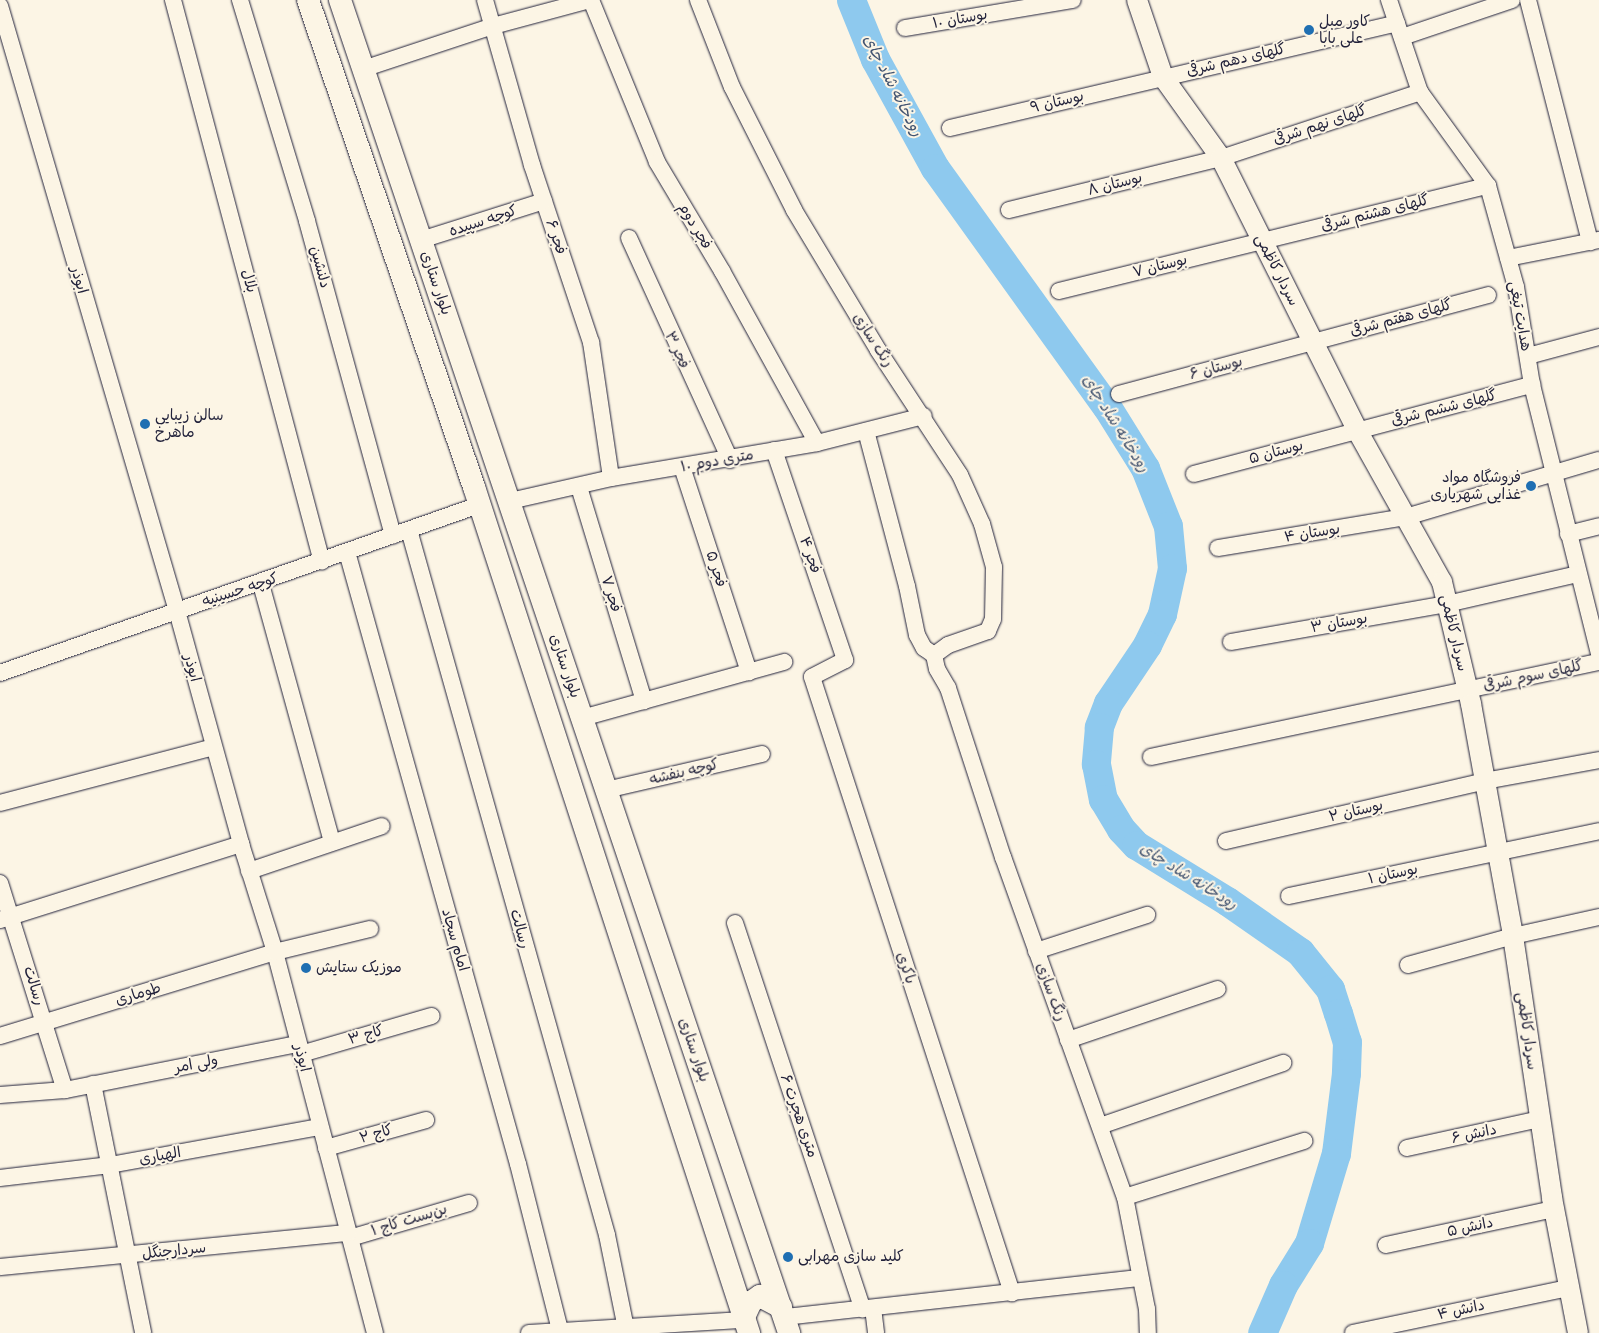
<!DOCTYPE html>
<html>
<head>
<meta charset="utf-8">
<style>
  body { margin:0 }
  #map { position:relative; width:1599px; height:1333px; overflow:hidden; background:#fcf5e5; font-family:"Balsamiq Sans","Playpen Sans Arabic",sans-serif }
  div>[style] { position:absolute }
  .river>* { height:29px; margin:-14.5px; padding:0 14.5px; transform-origin:14.5px; border-radius:14.5px; background:#8ec9ee }
  .roads { filter:drop-shadow(0 0 1px #22223b) drop-shadow(0 0 1px #22223b) }
  .minor>* { height:16px; margin:-8px; padding:0 8px; transform-origin:8px; border-radius:8px; background:#fcf5e5 }
  .tertiary>* { height:20px; margin:-10px; padding:0 10px; transform-origin:10px; border-radius:10px; background:#fcf5e5 }
  .secondary>* { height:22px; margin:-11px; padding:0 11px; transform-origin:11px; border-radius:11px; background:#fcf5e5 }
  .dots>* { width:14px; height:14px; translate:-50% -50%; box-sizing:border-box; border:2px solid #fcf5e5; border-radius:50% }
  span { translate:-50% -50%; white-space:nowrap; text-align:center; line-height:1.15; -webkit-text-stroke:4px #fcf5e5; paint-order:stroke }
  .street-label { font-size:15px; color:#22223b }
  .poi-label { font-size:15px; color:#22223b }
  .left { translate:0 -50%; text-align:left }
  .right { translate:-100% -50%; text-align:right }
  .water-label { font-size:16px; color:#425471; font-style:italic }
</style>
</head>
<body>
<div id="map">
  <div class="river">
    <i style="left:851px;top:0;width:64px;rotate:67.9deg"></i>
    <i style="left:875px;top:59px;width:124px;rotate:61.2deg"></i>
    <i style="left:935px;top:168px;width:294px;rotate:54.3deg"></i>
    <i style="left:1107px;top:407px;width:72px;rotate:58.1deg"></i>
    <i style="left:1145px;top:468px;width:62px;rotate:68.4deg"></i>
    <i style="left:1168px;top:526px;width:42px;rotate:84.6deg"></i>
    <i style="left:1172px;top:568px;width:47px;rotate:102.3deg"></i>
    <i style="left:1162px;top:614px;width:34px;rotate:116deg"></i>
    <i style="left:1147px;top:645px;width:70px;rotate:123.9deg"></i>
    <i style="left:1108px;top:703px;width:26px;rotate:111deg"></i>
    <i style="left:1099px;top:727px;width:37px;rotate:95deg"></i>
    <i style="left:1096px;top:764px;width:36px;rotate:79deg"></i>
    <i style="left:1103px;top:799px;width:35px;rotate:59deg"></i>
    <i style="left:1121px;top:829px;width:22px;rotate:47deg"></i>
    <i style="left:1136px;top:845px;width:107px;rotate:31.6deg"></i>
    <i style="left:1227px;top:901px;width:89px;rotate:34.9deg"></i>
    <i style="left:1300px;top:952px;width:48px;rotate:51deg"></i>
    <i style="left:1330px;top:989px;width:25px;rotate:72deg"></i>
    <i style="left:1338px;top:1013px;width:30px;rotate:73deg"></i>
    <i style="left:1347px;top:1042px;width:31px;rotate:92deg"></i>
    <i style="left:1346px;top:1073px;width:81px;rotate:97.1deg"></i>
    <i style="left:1336px;top:1153px;width:94px;rotate:106.7deg"></i>
    <i style="left:1309px;top:1243px;width:49px;rotate:121.8deg"></i>
    <i style="left:1283px;top:1285px;width:52px;rotate:113.6deg"></i>
  </div>
  <div class="roads">
    <div class="minor">
      <i style="left:173px;top:0;width:581px;rotate:75.15deg"></i>
      <i style="left:240px;top:0;width:231px;rotate:73.1deg"></i>
      <i style="left:307px;top:221px;width:326px;rotate:74.7deg"></i>
      <i style="left:485px;top:0;width:172px;rotate:74.1deg"></i>
      <i style="left:532px;top:165px;width:187px;rotate:71.6deg"></i>
      <i style="left:591px;top:342px;width:137px;rotate:81.6deg"></i>
      <i style="left:591px;top:0;width:175px;rotate:67.8deg"></i>
      <i style="left:657px;top:162px;width:127px;rotate:59.2deg"></i>
      <i style="left:722px;top:271px;width:196px;rotate:61.1deg"></i>
      <i style="left:698px;top:0;width:93px;rotate:68.7deg"></i>
      <i style="left:732px;top:87px;width:138px;rotate:63.2deg"></i>
      <i style="left:794px;top:210px;width:163px;rotate:59deg"></i>
      <i style="left:878px;top:350px;width:149px;rotate:56.7deg"></i>
      <i style="left:960px;top:475px;width:54px;rotate:65.8deg"></i>
      <i style="left:982px;top:524px;width:45px;rotate:74.4deg"></i>
      <i style="left:994px;top:567px;width:52px;rotate:91.1deg"></i>
      <i style="left:993px;top:619px;width:13px;rotate:113deg"></i>
      <i style="left:988px;top:631px;width:42px;rotate:160.7deg"></i>
      <i style="left:948px;top:645px;width:17px;rotate:144deg"></i>
      <i style="left:1389px;top:0;width:97px;rotate:71.4deg"></i>
      <i style="left:1420px;top:92px;width:116px;rotate:54.1deg"></i>
      <i style="left:1488px;top:186px;width:105px;rotate:74.5deg"></i>
      <i style="left:1516px;top:287px;width:99px;rotate:80.7deg"></i>
      <i style="left:1532px;top:385px;width:277px;rotate:76deg"></i>
      <i style="left:1528px;top:0;width:250px;rotate:75.6deg"></i>
      <i style="left:0;top:6px;width:630px;rotate:73.69deg"></i>
      <i style="left:177px;top:611px;width:242px;rotate:74.6deg"></i>
      <i style="left:241px;top:844px;width:113px;rotate:72.5deg"></i>
      <i style="left:275px;top:952px;width:394px;rotate:75.3deg"></i>
      <i style="left:905px;top:28px;width:170px;rotate:-9.5deg"></i>
      <i style="left:1402px;top:37px;width:116px;rotate:-18.6deg"></i>
      <i style="left:363px;top:69px;width:137px;rotate:-18.3deg"></i>
      <i style="left:493px;top:26px;width:100px;rotate:-15deg"></i>
      <i style="left:950px;top:128px;width:459px;rotate:-13.2deg"></i>
      <i style="left:1009px;top:210px;width:218px;rotate:-13.8deg"></i>
      <i style="left:1221px;top:158px;width:210px;rotate:-18.3deg"></i>
      <i style="left:629px;top:238px;width:244px;rotate:65.5deg"></i>
      <i style="left:421px;top:240px;width:129px;rotate:-17.6deg"></i>
      <i style="left:1508px;top:258px;width:93px;rotate:-11.2deg"></i>
      <i style="left:1059px;top:291px;width:442px;rotate:-13.8deg"></i>
      <i style="left:1528px;top:356px;width:73px;rotate:-15deg"></i>
      <i style="left:1119px;top:394px;width:382px;rotate:-15deg"></i>
      <i style="left:866px;top:431px;width:160px;rotate:75.2deg"></i>
      <i style="left:907px;top:586px;width:50px;rotate:78.5deg"></i>
      <i style="left:917px;top:635px;width:15px;rotate:62deg"></i>
      <i style="left:924px;top:648px;width:12px;rotate:35deg"></i>
      <i style="left:934px;top:655px;width:14px;rotate:78deg"></i>
      <i style="left:937px;top:669px;width:22px;rotate:60deg"></i>
      <i style="left:948px;top:688px;width:178px;rotate:72deg"></i>
      <i style="left:1003px;top:857px;width:361px;rotate:70.3deg"></i>
      <i style="left:1125px;top:1197px;width:114px;rotate:78.9deg"></i>
      <i style="left:1147px;top:1309px;width:24px;rotate:88deg"></i>
      <i style="left:774px;top:450px;width:222px;rotate:71.3deg"></i>
      <i style="left:845px;top:660px;width:37px;rotate:153deg"></i>
      <i style="left:812px;top:677px;width:648px;rotate:72.01deg"></i>
      <i style="left:682px;top:467px;width:216px;rotate:71.9deg"></i>
      <i style="left:1194px;top:474px;width:350px;rotate:-14.8deg"></i>
      <i style="left:579px;top:487px;width:224px;rotate:73.1deg"></i>
      <i style="left:510px;top:501px;width:104px;rotate:-12.8deg"></i>
      <i style="left:611px;top:478px;width:209px;rotate:-9.6deg"></i>
      <i style="left:817px;top:443px;width:110px;rotate:-14.2deg"></i>
      <i style="left:409px;top:530px;width:732px;rotate:74.31deg"></i>
      <i style="left:607px;top:1235px;width:95px;rotate:78.5deg"></i>
      <i style="left:1568px;top:534px;width:32px;rotate:-14deg"></i>
      <i style="left:1218px;top:548px;width:191px;rotate:-9.4deg"></i>
      <i style="left:1406px;top:517px;width:201px;rotate:-16.5deg"></i>
      <i style="left:347px;top:552px;width:635px;rotate:74.39deg"></i>
      <i style="left:518px;top:1164px;width:171px;rotate:75.8deg"></i>
      <i style="left:261px;top:584px;width:268px;rotate:74.6deg"></i>
      <i style="left:1231px;top:642px;width:219px;rotate:-10deg"></i>
      <i style="left:1447px;top:604px;width:134px;rotate:-12.9deg"></i>
      <i style="left:0;top:673px;width:508px;rotate:-19.33deg"></i>
      <i style="left:582px;top:718px;width:210px;rotate:-15.5deg"></i>
      <i style="left:1151px;top:757px;width:458px;rotate:-12deg"></i>
      <i style="left:606px;top:790px;width:160px;rotate:-13deg"></i>
      <i style="left:0;top:803px;width:220px;rotate:-14.7deg"></i>
      <i style="left:1226px;top:841px;width:266px;rotate:-13deg"></i>
      <i style="left:1485px;top:781px;width:116px;rotate:-10.4deg"></i>
      <i style="left:249px;top:871px;width:140px;rotate:-18.7deg"></i>
      <i style="left:0;top:883px;width:217px;rotate:72.6deg"></i>
      <i style="left:1289px;top:896px;width:317px;rotate:-11.8deg"></i>
      <i style="left:0;top:920px;width:253px;rotate:-17.5deg"></i>
      <i style="left:735px;top:923px;width:407px;rotate:71.7deg"></i>
      <i style="left:1036px;top:951px;width:117px;rotate:-18deg"></i>
      <i style="left:1408px;top:965px;width:109px;rotate:-15.4deg"></i>
      <i style="left:1513px;top:936px;width:88px;rotate:-12.5deg"></i>
      <i style="left:0;top:1036px;width:288px;rotate:-17deg"></i>
      <i style="left:275px;top:952px;width:98px;rotate:-13.6deg"></i>
      <i style="left:1068px;top:1040px;width:158px;rotate:-18.8deg"></i>
      <i style="left:301px;top:1054px;width:136px;rotate:-16.2deg"></i>
      <i style="left:93px;top:1084px;width:254px;rotate:78.6deg"></i>
      <i style="left:0;top:1095px;width:65px;rotate:-4.4deg"></i>
      <i style="left:65px;top:1090px;width:237px;rotate:-11.2deg"></i>
      <i style="left:1100px;top:1126px;width:194px;rotate:-19deg"></i>
      <i style="left:326px;top:1148px;width:104px;rotate:-15.6deg"></i>
      <i style="left:1407px;top:1148px;width:136px;rotate:-12.3deg"></i>
      <i style="left:0;top:1178px;width:111px;rotate:-6.7deg"></i>
      <i style="left:110px;top:1165px;width:212px;rotate:-10.3deg"></i>
      <i style="left:1125px;top:1197px;width:188px;rotate:-17.4deg"></i>
      <i style="left:350px;top:1238px;width:124px;rotate:-16.4deg"></i>
      <i style="left:1386px;top:1245px;width:172px;rotate:-12.1deg"></i>
      <i style="left:0;top:1267px;width:350px;rotate:-5.6deg"></i>
      <i style="left:873px;top:1308px;width:25px;rotate:83deg"></i>
      <i style="left:785px;top:1317px;width:357px;rotate:-6.3deg"></i>
      <i style="left:529px;top:1333px;width:215px;rotate:-3.5deg"></i>
      <i style="left:1353px;top:1333px;width:221px;rotate:-11.8deg"></i>
    </div>
    <div class="tertiary">
      <i style="left:1137px;top:0;width:81px;rotate:71.3deg"></i>
      <i style="left:1163px;top:77px;width:100px;rotate:54.4deg"></i>
      <i style="left:1221px;top:158px;width:304px;rotate:63.4deg"></i>
      <i style="left:1357px;top:430px;width:174px;rotate:60.8deg"></i>
      <i style="left:1442px;top:582px;width:125px;rotate:76.6deg"></i>
      <i style="left:1471px;top:704px;width:236px;rotate:79.7deg"></i>
      <i style="left:1513px;top:936px;width:265px;rotate:81.5deg"></i>
      <i style="left:1552px;top:1198px;width:137px;rotate:79.1deg"></i>
    </div>
    <div class="secondary">
      <i style="left:308px;top:0;width:515px;rotate:71.18deg"></i>
      <i style="left:474px;top:487px;width:890px;rotate:71.99deg"></i>
      <i style="left:340px;top:0;width:1407px;rotate:71.38deg"></i>
      <i style="left:744px;top:1317px;width:17px;rotate:-65deg"></i>
      <i style="left:751px;top:1302px;width:11px;rotate:-34deg"></i>
      <i style="left:760px;top:1296px;width:24px;rotate:28deg"></i>
    </div>
  </div>
  <div class="dots">
    <i style="left:1309px;top:30px;background:#1f6fb2"></i>
    <i style="left:145px;top:424px;background:#1f6fb2"></i>
    <i style="left:1531px;top:486px;background:#1f6fb2"></i>
    <i style="left:306px;top:968px;background:#1f6fb2"></i>
    <i style="left:788px;top:1257px;background:#1f6fb2"></i>
  </div>
  <div class="street-label">
    <span style="left:960px;top:19px;rotate:-10deg">بوستان ۱۰</span>
    <span style="left:1236px;top:60px;rotate:-13deg">گلهای دهم شرقی</span>
    <span style="left:1057px;top:102px;rotate:-13deg">بوستان ۹</span>
    <span style="left:1320px;top:125px;rotate:-18deg">گلهای نهم شرقی</span>
    <span style="left:1115px;top:184px;rotate:-14deg">بوستان ۸</span>
    <span style="left:1375px;top:213px;rotate:-14deg">گلهای هشتم شرقی</span>
    <span style="left:483px;top:221px;rotate:-18deg">کوچه سپیده</span>
    <span style="left:695px;top:226px;rotate:59deg">فجر دوم</span>
    <span style="left:556px;top:237px;rotate:72deg">فجر ۶</span>
    <span style="left:1160px;top:266px;rotate:-14deg">بوستان ۷</span>
    <span style="left:320px;top:267px;rotate:75deg">دلنشین</span>
    <span style="left:1277px;top:270px;rotate:63deg">سردار کاظمی</span>
    <span style="left:79px;top:280px;rotate:74deg">ابوذر</span>
    <span style="left:249px;top:281px;rotate:75deg">بلال</span>
    <span style="left:436px;top:283px;rotate:71deg">بلوار ستاری</span>
    <span style="left:1520px;top:316px;rotate:80deg">هدایت تیغی</span>
    <span style="left:1401px;top:318px;rotate:-15deg">گلهای هفتم شرقی</span>
    <span style="left:873px;top:340px;rotate:57deg">رنگ سازی</span>
    <span style="left:677px;top:350px;rotate:65deg">فجر ۳</span>
    <span style="left:1216px;top:368px;rotate:-15deg">بوستان ۶</span>
    <span style="left:1444px;top:408px;rotate:-14deg">گلهای ششم شرقی</span>
    <span style="left:1276px;top:452px;rotate:-15deg">بوستان ۵</span>
    <span style="left:717px;top:461px;rotate:-10deg">۱۰ متری دوم</span>
    <span style="left:1312px;top:533px;rotate:-9deg">بوستان ۴</span>
    <span style="left:810px;top:555px;rotate:71deg">فجر ۴</span>
    <span style="left:716px;top:569px;rotate:72deg">فجر ۵</span>
    <span style="left:240px;top:590px;rotate:-18deg">کوچه حسینیه</span>
    <span style="left:611px;top:594px;rotate:73deg">فجر ۷</span>
    <span style="left:1339px;top:623px;rotate:-10deg">بوستان ۳</span>
    <span style="left:1454px;top:633px;rotate:77deg">سردار کاظمی</span>
    <span style="left:565px;top:666px;rotate:71deg">بلوار ستاری</span>
    <span style="left:192px;top:668px;rotate:75deg">ابوذر</span>
    <span style="left:1533px;top:676px;rotate:-12deg">گلهای سوم شرقی</span>
    <span style="left:684px;top:772px;rotate:-13deg">کوچه بنفشه</span>
    <span style="left:1356px;top:811px;rotate:-13deg">بوستان ۲</span>
    <span style="left:1393px;top:874px;rotate:-12deg">بوستان ۱</span>
    <span style="left:520px;top:929px;rotate:75deg">رسالت</span>
    <span style="left:455px;top:940px;rotate:74deg">امام سجاد</span>
    <span style="left:906px;top:968px;rotate:72deg">باکری</span>
    <span style="left:34px;top:986px;rotate:73deg">رسالت</span>
    <span style="left:1051px;top:992px;rotate:70deg">رنگ سازی</span>
    <span style="left:138px;top:994px;rotate:-17deg">طوماری</span>
    <span style="left:1527px;top:1031px;rotate:82deg">سردار کاظمی</span>
    <span style="left:366px;top:1035px;rotate:-16deg">کاج ۳</span>
    <span style="left:694px;top:1050px;rotate:71deg">بلوار ستاری</span>
    <span style="left:302px;top:1058px;rotate:76deg">ابوذر</span>
    <span style="left:196px;top:1064px;rotate:-11deg">ولی امر</span>
    <span style="left:799px;top:1116px;rotate:71deg">۶ متری هجرت</span>
    <span style="left:376px;top:1134px;rotate:-16deg">کاج ۲</span>
    <span style="left:1474px;top:1134px;rotate:-12deg">دانش ۶</span>
    <span style="left:160px;top:1156px;rotate:-10deg">الهیاری</span>
    <span style="left:409px;top:1220px;rotate:-17deg">بن‌بست کاج ۱</span>
    <span style="left:1470px;top:1227px;rotate:-12deg">دانش ۵</span>
    <span style="left:174px;top:1251px;rotate:-6deg">سردارجنگل</span>
    <span style="left:1461px;top:1310px;rotate:-12deg">دانش ۴</span>
  </div>
  <div class="poi-label">
    <span class="left" style="left:1319px;top:30px">کاور مبل<br>علی بابا</span>
    <span class="left" style="left:155px;top:424px">سالن زیبایی<br>ماهرخ</span>
    <span class="right" style="left:1521px;top:486px">فروشگاه مواد<br>غذایی شهریاری</span>
    <span class="left" style="left:316px;top:968px">موزیک ستایش</span>
    <span class="left" style="left:798px;top:1257px">کلید سازی مهرابی</span>
  </div>
  <div class="water-label">
    <span style="left:892px;top:86px;rotate:63deg">رودخانه شاد چای</span>
    <span style="left:1115px;top:424px;rotate:58deg">رودخانه شاد چای</span>
    <span style="left:1188px;top:877px;rotate:32deg">رودخانه شاد چای</span>
  </div>
</div>
</body>
</html>
